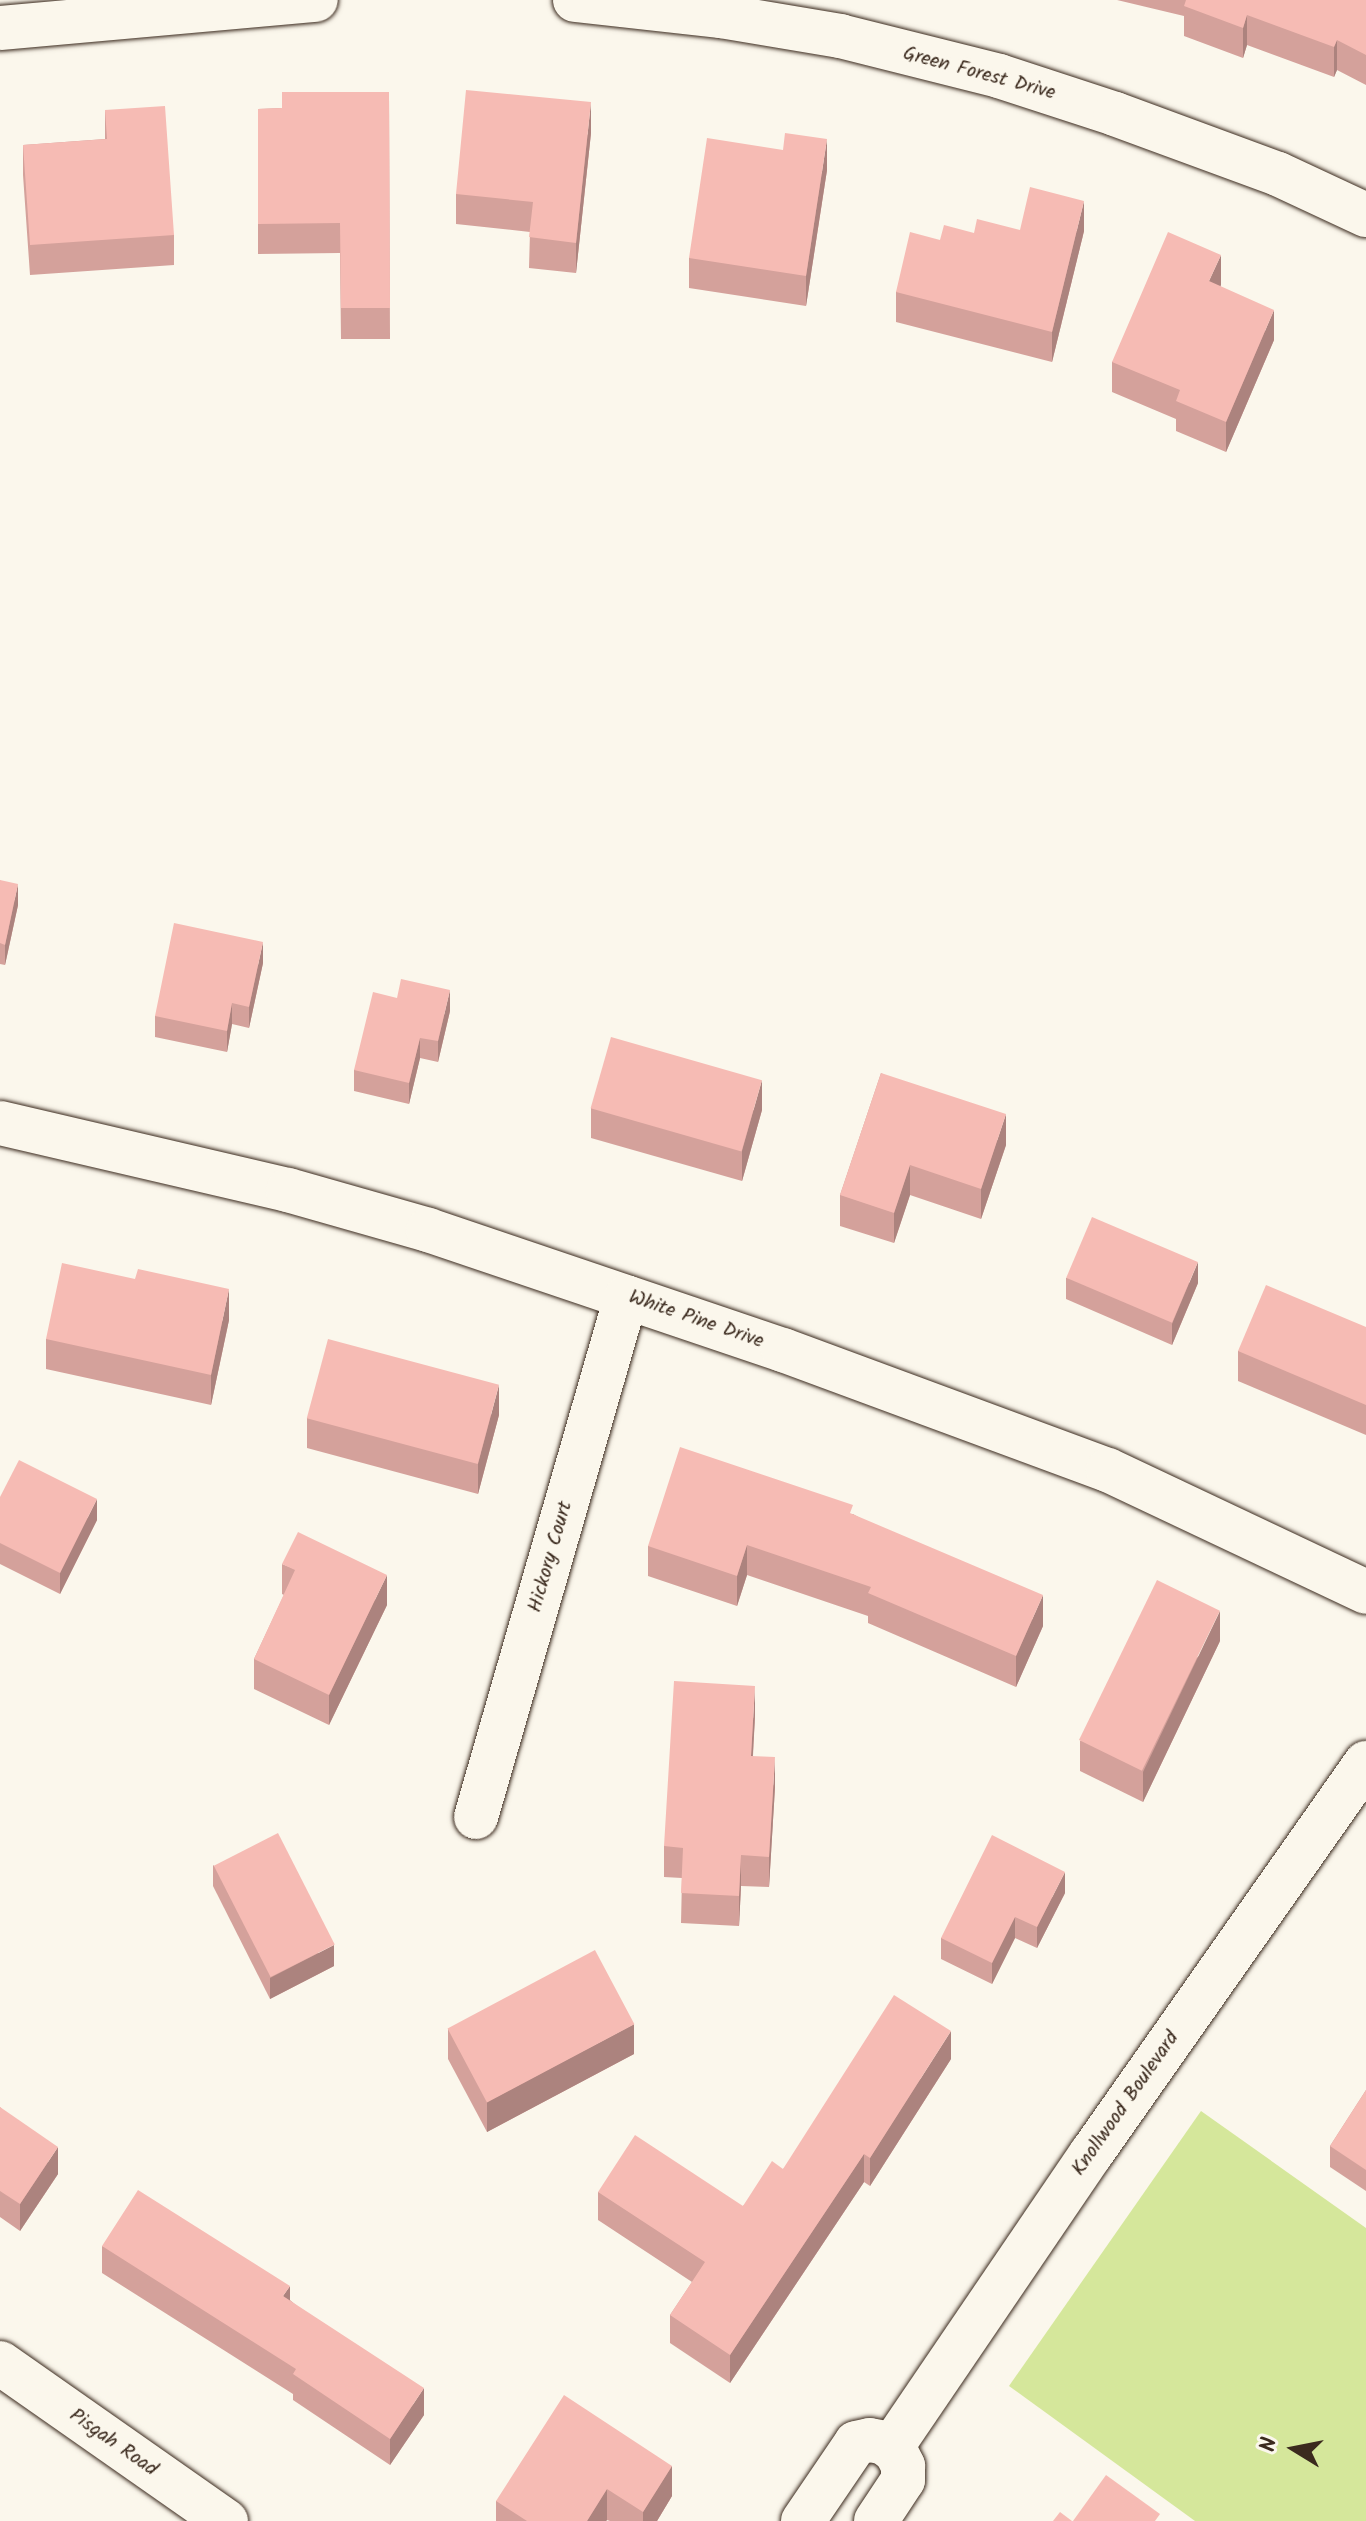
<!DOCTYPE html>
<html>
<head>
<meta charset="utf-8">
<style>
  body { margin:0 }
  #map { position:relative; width:1366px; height:2521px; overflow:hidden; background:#fbf7ec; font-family:Kalam,sans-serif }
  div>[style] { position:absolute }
  .green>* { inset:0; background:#d5e79b }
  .roads { filter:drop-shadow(0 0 2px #3b2a1e) drop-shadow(0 0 2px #3b2a1e) }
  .minor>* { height:44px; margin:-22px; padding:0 22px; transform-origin:22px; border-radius:22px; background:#fbf7ec }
  .wall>* { inset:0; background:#d4a19b }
  .shaded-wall>* { inset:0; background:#ac837e }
  .building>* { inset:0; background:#f6bbb4; transform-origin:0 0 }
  span { translate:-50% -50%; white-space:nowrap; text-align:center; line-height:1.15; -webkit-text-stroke:6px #fbf7ec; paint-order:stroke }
  .street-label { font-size:20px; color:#3b2a1e }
  .north { position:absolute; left:1254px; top:2409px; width:80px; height:80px; -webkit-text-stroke:6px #fbf7ec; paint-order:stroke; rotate:280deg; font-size:22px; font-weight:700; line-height:32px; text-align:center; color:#3b2a1e }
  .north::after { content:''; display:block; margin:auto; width:28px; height:36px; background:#3b2a1e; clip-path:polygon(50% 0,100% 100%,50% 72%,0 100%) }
</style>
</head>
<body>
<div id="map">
  <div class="green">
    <i style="clip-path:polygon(1201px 2111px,1366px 2228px,1366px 2521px,1195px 2521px,1009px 2386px)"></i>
  </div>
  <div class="roads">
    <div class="minor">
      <i style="left:575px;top:0;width:147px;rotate:6.3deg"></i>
      <i style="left:721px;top:16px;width:121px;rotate:9.5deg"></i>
      <i style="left:840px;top:36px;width:164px;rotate:14.1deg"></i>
      <i style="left:999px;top:76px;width:122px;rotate:18.1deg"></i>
      <i style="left:1115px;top:114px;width:174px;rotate:20.2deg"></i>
      <i style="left:1278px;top:174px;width:97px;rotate:25deg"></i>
      <i style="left:0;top:28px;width:317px;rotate:-5.1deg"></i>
      <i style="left:0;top:1123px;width:296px;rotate:13.1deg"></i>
      <i style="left:288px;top:1190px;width:146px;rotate:15.9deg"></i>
      <i style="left:428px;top:1230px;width:375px;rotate:18.7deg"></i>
      <i style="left:783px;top:1350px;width:346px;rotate:20.3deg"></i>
      <i style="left:1108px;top:1470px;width:285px;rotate:25.3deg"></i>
      <i style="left:476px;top:1817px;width:541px;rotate:-73.91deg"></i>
      <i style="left:0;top:2363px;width:276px;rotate:35deg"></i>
      <i style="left:891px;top:2448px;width:356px;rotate:-55.8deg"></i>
      <i style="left:1091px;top:2154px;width:478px;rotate:-54.9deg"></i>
      <i style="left:803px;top:2521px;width:94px;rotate:-55.8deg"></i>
      <i style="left:856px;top:2443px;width:14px;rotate:-12deg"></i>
      <i style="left:870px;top:2440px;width:15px;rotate:11deg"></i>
      <i style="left:885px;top:2443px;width:14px;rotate:39deg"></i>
      <i style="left:896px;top:2452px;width:16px;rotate:63deg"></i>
      <i style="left:903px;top:2466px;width:14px;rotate:90deg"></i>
      <i style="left:903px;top:2480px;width:49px;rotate:123.4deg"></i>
    </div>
  </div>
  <div class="wall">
    <i style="clip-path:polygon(1117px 0,1366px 0,1366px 85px,1337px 70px,1334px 77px,1247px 45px,1243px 58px,1184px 36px,1184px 16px)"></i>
    <i style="clip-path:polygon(389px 92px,390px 339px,341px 339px,340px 253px,258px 254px,258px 109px,282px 108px)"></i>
    <i style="clip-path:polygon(105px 110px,174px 235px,174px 265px,30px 275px,23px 175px,23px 145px,105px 139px)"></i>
    <i style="clip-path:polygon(591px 133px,576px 273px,529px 268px,530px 232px,456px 224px,456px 194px)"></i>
    <i style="clip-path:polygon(827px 170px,806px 306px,689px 288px,689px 258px)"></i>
    <i style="clip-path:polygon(1020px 230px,1084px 231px,1052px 362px,896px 322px,896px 292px,940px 240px,974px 233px)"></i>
    <i style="clip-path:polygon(1221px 285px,1220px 286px,1274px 340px,1226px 452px,1176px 431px,1176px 419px,1112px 392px,1112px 362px)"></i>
    <i style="clip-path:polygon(0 880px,18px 905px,5px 965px,0 964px)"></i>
    <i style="clip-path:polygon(263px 963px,249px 1028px,232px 1024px,227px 1052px,155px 1037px,155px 1016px)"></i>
    <i style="clip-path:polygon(450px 1011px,438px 1062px,420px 1058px,409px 1104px,354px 1091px,354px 1070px)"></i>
    <i style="clip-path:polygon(881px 1073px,1006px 1145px,981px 1219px,910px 1195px,894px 1243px,840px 1226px,840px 1195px)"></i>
    <i style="clip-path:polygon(591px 1108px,762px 1110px,742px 1181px,591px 1138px)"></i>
    <i style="clip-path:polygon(1066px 1278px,1198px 1283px,1172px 1345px,1066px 1299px)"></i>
    <i style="clip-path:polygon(229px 1320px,211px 1405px,46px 1369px,46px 1339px)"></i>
    <i style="clip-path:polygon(1366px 1327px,1366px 1435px,1238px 1381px,1238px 1351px)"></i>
    <i style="clip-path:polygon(499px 1415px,478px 1494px,307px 1448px,307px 1418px)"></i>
    <i style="clip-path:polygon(0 1497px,97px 1520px,60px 1594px,0 1564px)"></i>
    <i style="clip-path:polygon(853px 1514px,1043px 1626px,1016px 1687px,868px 1623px,868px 1616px,747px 1575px,737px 1606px,648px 1576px,648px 1546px)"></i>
    <i style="clip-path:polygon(282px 1564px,387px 1605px,329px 1725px,254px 1689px,254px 1659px,284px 1595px,282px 1594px)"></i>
    <i style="clip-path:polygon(1220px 1641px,1143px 1802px,1080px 1771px,1080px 1741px)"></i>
    <i style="clip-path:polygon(755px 1716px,753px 1756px,775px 1787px,769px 1887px,741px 1886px,739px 1926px,681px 1923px,682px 1878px,664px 1877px,664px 1846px)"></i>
    <i style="clip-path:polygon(213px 1865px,334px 1966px,270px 1999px,213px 1886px)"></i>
    <i style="clip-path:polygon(1065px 1893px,1037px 1948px,1015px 1938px,992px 1984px,941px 1959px,941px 1938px)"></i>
    <i style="clip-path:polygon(448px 2029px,634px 2054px,487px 2132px,448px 2059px)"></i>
    <i style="clip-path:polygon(951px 2059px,870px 2186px,864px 2182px,730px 2383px,670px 2343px,670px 2315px,692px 2282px,598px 2220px,598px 2192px,743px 2206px,783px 2169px)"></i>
    <i style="clip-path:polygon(1366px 2090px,1366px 2191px,1330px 2167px,1330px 2146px)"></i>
    <i style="clip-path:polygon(0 2107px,58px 2174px,20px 2231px,0 2217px)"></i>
    <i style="clip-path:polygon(102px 2246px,290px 2300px,424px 2415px,390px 2465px,293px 2400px,293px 2394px,102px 2273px)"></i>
    <i style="clip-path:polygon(672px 2466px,672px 2496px,657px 2521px,610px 2521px,607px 2520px,606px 2521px,496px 2521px,496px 2501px)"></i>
  </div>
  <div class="shaded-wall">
    <i style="clip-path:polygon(1247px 15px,1247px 45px,1243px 58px,1243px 28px)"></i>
    <i style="clip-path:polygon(1337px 40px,1337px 70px,1334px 77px,1334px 47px)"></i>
    <i style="clip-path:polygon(591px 102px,591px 133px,576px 273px,576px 243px)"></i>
    <i style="clip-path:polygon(827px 139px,827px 170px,806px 306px,806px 276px)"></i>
    <i style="clip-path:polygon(1084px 201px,1084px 231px,1052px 362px,1052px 332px)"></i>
    <i style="clip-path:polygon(1221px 255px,1221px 285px,1209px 311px,1209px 281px)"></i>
    <i style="clip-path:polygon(1274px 310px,1274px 340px,1226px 452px,1226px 422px)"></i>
    <i style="clip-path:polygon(18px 884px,18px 905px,5px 965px,5px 945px)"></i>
    <i style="clip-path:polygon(263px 942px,263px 963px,249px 1028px,249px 1007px)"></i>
    <i style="clip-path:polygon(450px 990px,450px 1011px,438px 1062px,438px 1041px)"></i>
    <i style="clip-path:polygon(232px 1003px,232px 1024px,227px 1052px,227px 1031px)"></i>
    <i style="clip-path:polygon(420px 1038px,420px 1058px,409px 1104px,409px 1083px)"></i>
    <i style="clip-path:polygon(762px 1080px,762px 1110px,742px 1181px,742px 1151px)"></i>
    <i style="clip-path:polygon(1006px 1114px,1006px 1145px,981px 1219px,981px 1189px)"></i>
    <i style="clip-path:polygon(910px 1165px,910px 1195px,894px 1243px,894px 1213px)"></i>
    <i style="clip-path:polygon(1198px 1262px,1198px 1283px,1172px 1345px,1172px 1324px)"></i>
    <i style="clip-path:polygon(229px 1289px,229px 1320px,211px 1405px,211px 1375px)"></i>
    <i style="clip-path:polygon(499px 1385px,499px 1415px,478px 1494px,478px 1464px)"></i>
    <i style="clip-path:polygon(97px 1499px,97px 1520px,60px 1594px,60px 1573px)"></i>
    <i style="clip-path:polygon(747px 1545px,747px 1575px,737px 1606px,737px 1576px)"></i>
    <i style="clip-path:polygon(387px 1575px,387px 1605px,329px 1725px,329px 1695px)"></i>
    <i style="clip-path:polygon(1043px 1595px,1043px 1626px,1016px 1687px,1016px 1656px)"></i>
    <i style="clip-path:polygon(1220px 1611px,1220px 1641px,1143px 1802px,1143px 1772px)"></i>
    <i style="clip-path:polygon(755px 1686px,755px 1716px,751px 1786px,751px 1756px)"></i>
    <i style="clip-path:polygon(775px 1757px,775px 1787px,769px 1887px,769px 1857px)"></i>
    <i style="clip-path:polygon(741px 1855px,741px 1886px,739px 1926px,739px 1896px)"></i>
    <i style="clip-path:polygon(1065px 1872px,1065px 1893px,1037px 1948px,1037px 1927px)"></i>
    <i style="clip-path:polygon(1015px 1917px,1015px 1938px,992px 1984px,992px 1963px)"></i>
    <i style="clip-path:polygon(334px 1945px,334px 1966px,270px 1999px,270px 1978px)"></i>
    <i style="clip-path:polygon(634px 2024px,634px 2054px,487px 2132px,487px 2102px)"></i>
    <i style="clip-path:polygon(951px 2031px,951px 2059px,870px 2186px,870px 2158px)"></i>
    <i style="clip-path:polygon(58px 2147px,58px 2174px,20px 2231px,20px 2204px)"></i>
    <i style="clip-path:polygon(864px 2154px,864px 2182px,730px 2383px,730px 2355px)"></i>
    <i style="clip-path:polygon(290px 2286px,290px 2313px,283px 2296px)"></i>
    <i style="clip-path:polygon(424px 2388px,424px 2415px,390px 2465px,390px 2439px)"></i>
    <i style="clip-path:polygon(672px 2466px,672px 2496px,657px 2521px,643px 2521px,643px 2512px)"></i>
    <i style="clip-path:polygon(607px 2489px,607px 2520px,606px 2521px,587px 2521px)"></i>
  </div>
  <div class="building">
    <i style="clip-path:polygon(1186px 0,1366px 0,1366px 55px,1337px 40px,1334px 47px,1247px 15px,1243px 28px,1184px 6px)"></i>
    <i style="clip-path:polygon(466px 90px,591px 102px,576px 243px,529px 237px,533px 202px,456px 194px)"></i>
    <i style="clip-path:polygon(282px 92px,389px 92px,390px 308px,341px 308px,340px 223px,258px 224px,258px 109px,282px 108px)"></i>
    <i style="clip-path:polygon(165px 106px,174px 235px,30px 245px,23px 145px,107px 139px,105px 110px)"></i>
    <i style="clip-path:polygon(785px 133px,827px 139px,806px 276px,689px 258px,707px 138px,783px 150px)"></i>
    <i style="clip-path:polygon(1030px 187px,1084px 201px,1052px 332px,896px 292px,910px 232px,940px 240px,944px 225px,974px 233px,977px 219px,1020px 230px)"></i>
    <i style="clip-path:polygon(1168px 232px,1221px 255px,1209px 281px,1274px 310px,1226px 422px,1176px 401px,1180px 390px,1112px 362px)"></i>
    <i style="clip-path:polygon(0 880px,18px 884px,5px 945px,0 943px)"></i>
    <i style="clip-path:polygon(174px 923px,263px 942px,249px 1007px,232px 1003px,227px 1031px,155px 1016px)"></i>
    <i style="clip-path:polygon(401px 979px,450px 990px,438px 1041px,420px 1038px,409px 1083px,354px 1070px,373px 992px,397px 998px)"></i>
    <i style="left:611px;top:1037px;width:157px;height:74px;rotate:16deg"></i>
    <i style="clip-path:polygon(881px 1073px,1006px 1114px,981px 1189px,910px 1165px,894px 1213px,840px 1195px)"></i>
    <i style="left:1092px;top:1217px;width:115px;height:66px;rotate:23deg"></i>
    <i style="clip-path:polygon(62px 1263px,135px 1279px,138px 1269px,229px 1289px,211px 1375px,46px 1339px)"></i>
    <i style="clip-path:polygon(1266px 1285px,1366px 1327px,1366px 1405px,1238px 1351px)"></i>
    <i style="left:328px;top:1339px;width:177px;height:82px;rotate:15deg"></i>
    <i style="clip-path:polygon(680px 1447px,853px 1505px,850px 1513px,1043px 1595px,1016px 1656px,868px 1593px,871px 1587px,747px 1545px,737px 1576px,648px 1546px)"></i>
    <i style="clip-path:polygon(19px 1460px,97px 1499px,60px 1573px,0 1543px,0 1497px)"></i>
    <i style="clip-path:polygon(298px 1532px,387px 1575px,329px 1695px,254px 1659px,295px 1570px,282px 1564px)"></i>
    <i style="left:1157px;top:1580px;width:70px;height:178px;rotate:26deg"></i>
    <i style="clip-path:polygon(674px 1681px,755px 1686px,751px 1756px,775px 1757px,769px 1857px,741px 1855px,739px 1896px,681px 1893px,683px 1848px,664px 1846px)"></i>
    <i style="left:278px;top:1833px;width:125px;height:72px;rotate:63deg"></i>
    <i style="clip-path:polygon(992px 1835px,1065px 1872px,1037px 1927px,1015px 1917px,992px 1963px,941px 1938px)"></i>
    <i style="left:595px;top:1950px;width:84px;height:167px;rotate:62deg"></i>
    <i style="clip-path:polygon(894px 1995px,951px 2031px,870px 2158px,864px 2154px,730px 2355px,670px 2315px,705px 2262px,598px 2192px,635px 2135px,743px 2206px,772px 2161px,783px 2169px)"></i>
    <i style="clip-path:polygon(1366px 2090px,1366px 2170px,1330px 2146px)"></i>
    <i style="clip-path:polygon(0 2107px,58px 2147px,20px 2204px,0 2191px)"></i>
    <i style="clip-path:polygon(138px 2190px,290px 2286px,283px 2296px,424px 2388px,390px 2439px,293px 2374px,296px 2369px,102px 2246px)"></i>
    <i style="clip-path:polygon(564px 2395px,672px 2466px,643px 2512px,607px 2489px,587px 2521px,527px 2521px,496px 2501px)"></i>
    <i style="clip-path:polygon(1106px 2475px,1160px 2514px,1155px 2521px,1073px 2521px)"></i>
    <i style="clip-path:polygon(1060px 2512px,1072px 2521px,1053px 2521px)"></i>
  </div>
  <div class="street-label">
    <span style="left:979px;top:74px;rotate:15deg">Green Forest Drive</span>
    <span style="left:696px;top:1320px;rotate:19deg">White Pine Drive</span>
    <span style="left:551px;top:1557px;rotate:-74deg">Hickory Court</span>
    <span style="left:1126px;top:2104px;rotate:-55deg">Knollwood Boulevard</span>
    <span style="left:113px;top:2443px;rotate:35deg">Pisgah Road</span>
  </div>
  <div class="north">N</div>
</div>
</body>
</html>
